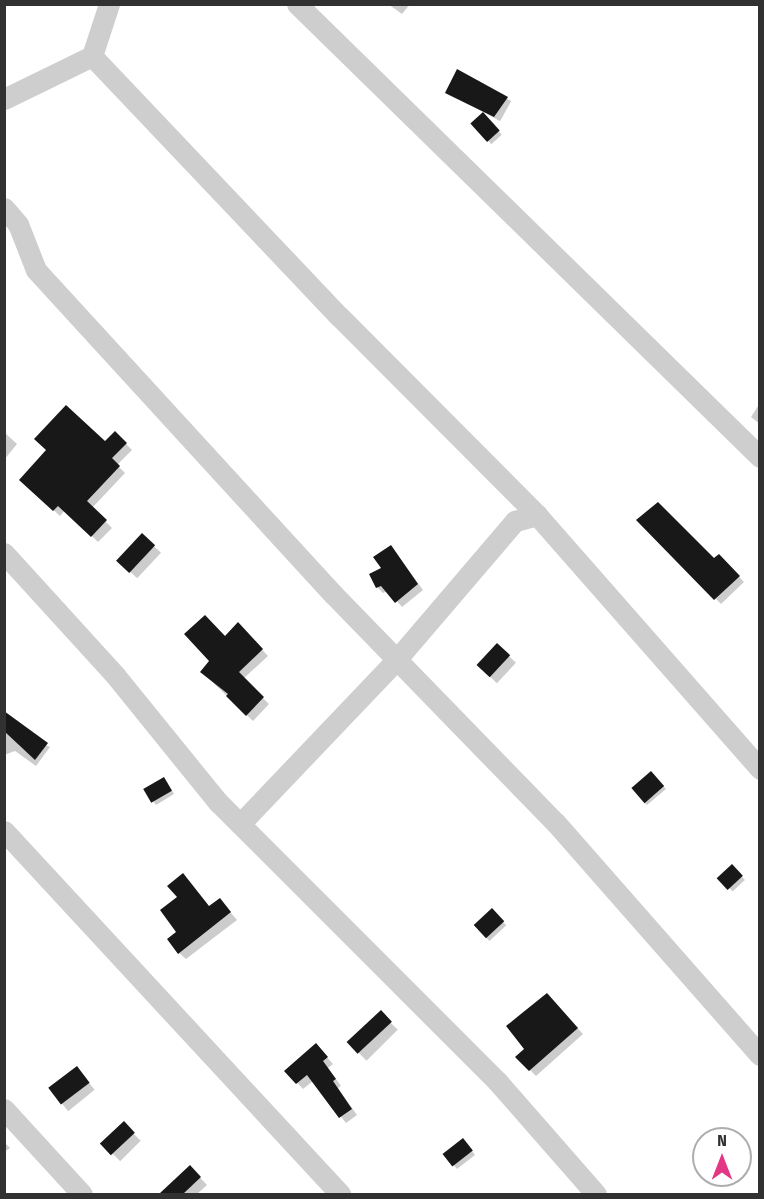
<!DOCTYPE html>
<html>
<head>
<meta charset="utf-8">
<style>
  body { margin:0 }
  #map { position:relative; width:764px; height:1199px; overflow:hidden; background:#fff; font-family:"Fira Sans Condensed",sans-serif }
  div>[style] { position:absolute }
  .shadow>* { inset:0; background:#0003; transform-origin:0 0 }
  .building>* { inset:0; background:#181818; transform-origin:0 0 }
  .minor>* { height:21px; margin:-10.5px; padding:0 10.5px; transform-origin:10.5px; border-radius:10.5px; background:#cecece }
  span { translate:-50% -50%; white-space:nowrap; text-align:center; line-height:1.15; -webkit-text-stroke:6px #fff; paint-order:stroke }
  .frame { position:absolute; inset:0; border:6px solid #313131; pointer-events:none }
  .north { position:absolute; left:692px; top:1127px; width:60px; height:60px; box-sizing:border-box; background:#fff; border:2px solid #adadad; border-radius:50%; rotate:0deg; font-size:16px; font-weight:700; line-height:24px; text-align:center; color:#313131 }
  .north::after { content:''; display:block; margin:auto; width:21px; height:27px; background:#e33786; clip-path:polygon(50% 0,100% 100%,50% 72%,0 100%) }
</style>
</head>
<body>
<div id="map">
  <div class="shadow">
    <i style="clip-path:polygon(388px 4px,410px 4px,402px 14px)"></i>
    <i style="left:457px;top:71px;width:62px;height:23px;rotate:29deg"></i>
    <i style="left:483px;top:114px;width:28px;height:14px;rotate:48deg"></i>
    <i style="clip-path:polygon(760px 403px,760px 424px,751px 417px)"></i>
    <i style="clip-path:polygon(4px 432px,17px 444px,4px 460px)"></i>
    <i style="clip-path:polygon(115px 433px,132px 450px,117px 465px,125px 473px,92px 508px,112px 528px,98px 542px,65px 510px,60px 516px,21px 480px,105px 443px)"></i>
    <i style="clip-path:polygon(638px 520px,714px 560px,719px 556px,744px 582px,721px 604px)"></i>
    <i style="left:142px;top:535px;width:26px;height:35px;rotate:43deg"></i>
    <i style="clip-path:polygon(391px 546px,423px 590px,402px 607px,388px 591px,383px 593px,377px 587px)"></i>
    <i style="clip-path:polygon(238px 624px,268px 656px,243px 679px,269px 704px,253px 721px,202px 672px)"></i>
    <i style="left:497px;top:645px;width:26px;height:28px;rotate:43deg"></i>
    <i style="clip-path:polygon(4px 726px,50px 747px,36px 766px,15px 751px,4px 755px)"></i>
    <i style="clip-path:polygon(651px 773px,666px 789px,647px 805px,644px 802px)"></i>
    <i style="clip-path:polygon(167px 782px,174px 794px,156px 805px,145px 790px)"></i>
    <i style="left:732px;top:866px;width:19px;height:17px;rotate:47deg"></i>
    <i style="clip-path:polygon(179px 897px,210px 908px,226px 907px,237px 920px,186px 959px,179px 953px)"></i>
    <i style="left:492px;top:910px;width:21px;height:23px;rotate:47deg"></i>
    <i style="clip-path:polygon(552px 1001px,583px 1034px,536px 1076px,517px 1057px,526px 1049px)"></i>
    <i style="left:380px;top:1012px;width:25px;height:44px;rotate:45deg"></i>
    <i style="clip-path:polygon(322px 1052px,333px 1064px,328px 1068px,341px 1086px,338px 1088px,357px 1115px,346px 1123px,313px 1081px,303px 1089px,286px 1071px)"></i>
    <i style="left:77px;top:1068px;width:28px;height:34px;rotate:51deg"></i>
    <i style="left:123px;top:1123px;width:25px;height:29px;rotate:45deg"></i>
    <i style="clip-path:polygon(4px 1142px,10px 1148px,4px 1152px)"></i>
    <i style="clip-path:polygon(466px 1143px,475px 1155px,457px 1169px,445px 1154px)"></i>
    <i style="clip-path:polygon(190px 1167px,207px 1185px,197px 1194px,161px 1194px)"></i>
  </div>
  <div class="building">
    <i style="clip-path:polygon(457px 69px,508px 97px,494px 117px,445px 93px)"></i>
    <i style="left:483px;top:112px;width:25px;height:17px;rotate:48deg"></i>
    <i style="clip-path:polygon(66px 405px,105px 441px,115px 431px,127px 443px,112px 458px,120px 466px,87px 501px,107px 520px,91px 537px,58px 506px,53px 511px,19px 480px,46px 450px,34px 439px)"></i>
    <i style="clip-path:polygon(658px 502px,714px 558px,719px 554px,740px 576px,714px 600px,636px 520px)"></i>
    <i style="left:142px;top:533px;width:18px;height:38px;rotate:43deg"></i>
    <i style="clip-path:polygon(391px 545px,418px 584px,395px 603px,381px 586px,376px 588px,369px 574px,381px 568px,373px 557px)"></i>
    <i style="clip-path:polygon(205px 615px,225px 636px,238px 622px,263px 649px,239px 672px,264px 697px,246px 716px,226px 696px,228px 694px,200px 672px,209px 661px,184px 634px)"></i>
    <i style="left:497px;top:643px;width:18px;height:30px;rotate:43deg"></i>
    <i style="clip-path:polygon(4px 711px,48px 743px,35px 760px,4px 731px)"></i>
    <i style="left:651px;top:771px;width:20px;height:26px;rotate:49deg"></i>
    <i style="left:164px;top:777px;width:16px;height:24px;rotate:60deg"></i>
    <i style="left:732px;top:864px;width:16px;height:21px;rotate:47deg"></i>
    <i style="clip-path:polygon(183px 873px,209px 906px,220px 898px,231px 912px,178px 954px,167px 939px,176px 932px,160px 910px,177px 897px,167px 886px)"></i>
    <i style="left:492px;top:908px;width:18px;height:25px;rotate:47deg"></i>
    <i style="clip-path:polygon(547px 993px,578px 1028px,529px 1071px,515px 1057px,524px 1049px,506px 1026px)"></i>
    <i style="left:381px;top:1010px;width:16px;height:47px;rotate:47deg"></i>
    <i style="clip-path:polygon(316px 1043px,328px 1057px,323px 1061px,336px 1079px,333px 1081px,352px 1109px,339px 1118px,307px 1075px,296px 1084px,284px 1071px)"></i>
    <i style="left:77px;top:1066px;width:21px;height:36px;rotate:53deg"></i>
    <i style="left:124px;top:1121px;width:16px;height:33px;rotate:47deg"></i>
    <i style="left:463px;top:1138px;width:16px;height:26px;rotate:52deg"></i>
    <i style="clip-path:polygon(190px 1165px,201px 1177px,183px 1194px,159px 1194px)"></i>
  </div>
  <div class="minor">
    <i style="left:109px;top:4px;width:55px;rotate:108.1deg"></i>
    <i style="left:92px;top:56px;width:359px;rotate:46.5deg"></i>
    <i style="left:339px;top:316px;width:281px;rotate:45.1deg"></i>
    <i style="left:537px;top:515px;width:338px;rotate:48.7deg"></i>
    <i style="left:297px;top:4px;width:648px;rotate:44.37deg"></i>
    <i style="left:4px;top:99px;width:98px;rotate:-26deg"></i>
    <i style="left:4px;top:208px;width:21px;rotate:49deg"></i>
    <i style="left:18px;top:224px;width:49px;rotate:68.6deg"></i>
    <i style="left:36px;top:270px;width:440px;rotate:47.5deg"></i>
    <i style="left:333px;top:594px;width:318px;rotate:45.8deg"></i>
    <i style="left:555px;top:822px;width:310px;rotate:48.7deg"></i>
    <i style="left:4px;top:553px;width:165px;rotate:47.7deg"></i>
    <i style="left:115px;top:675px;width:164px;rotate:51deg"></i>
    <i style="left:218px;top:802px;width:395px;rotate:45deg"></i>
    <i style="left:497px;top:1081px;width:150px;rotate:48.8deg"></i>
    <i style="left:240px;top:824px;width:228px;rotate:-46.4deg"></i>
    <i style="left:397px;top:659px;width:182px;rotate:-49.5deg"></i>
    <i style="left:515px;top:521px;width:23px;rotate:-15deg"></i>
    <i style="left:4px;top:831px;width:495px;rotate:47.2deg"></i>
    <i style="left:4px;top:1109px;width:115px;rotate:47.5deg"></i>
  </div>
  <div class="frame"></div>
  <div class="north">N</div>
</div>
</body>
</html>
